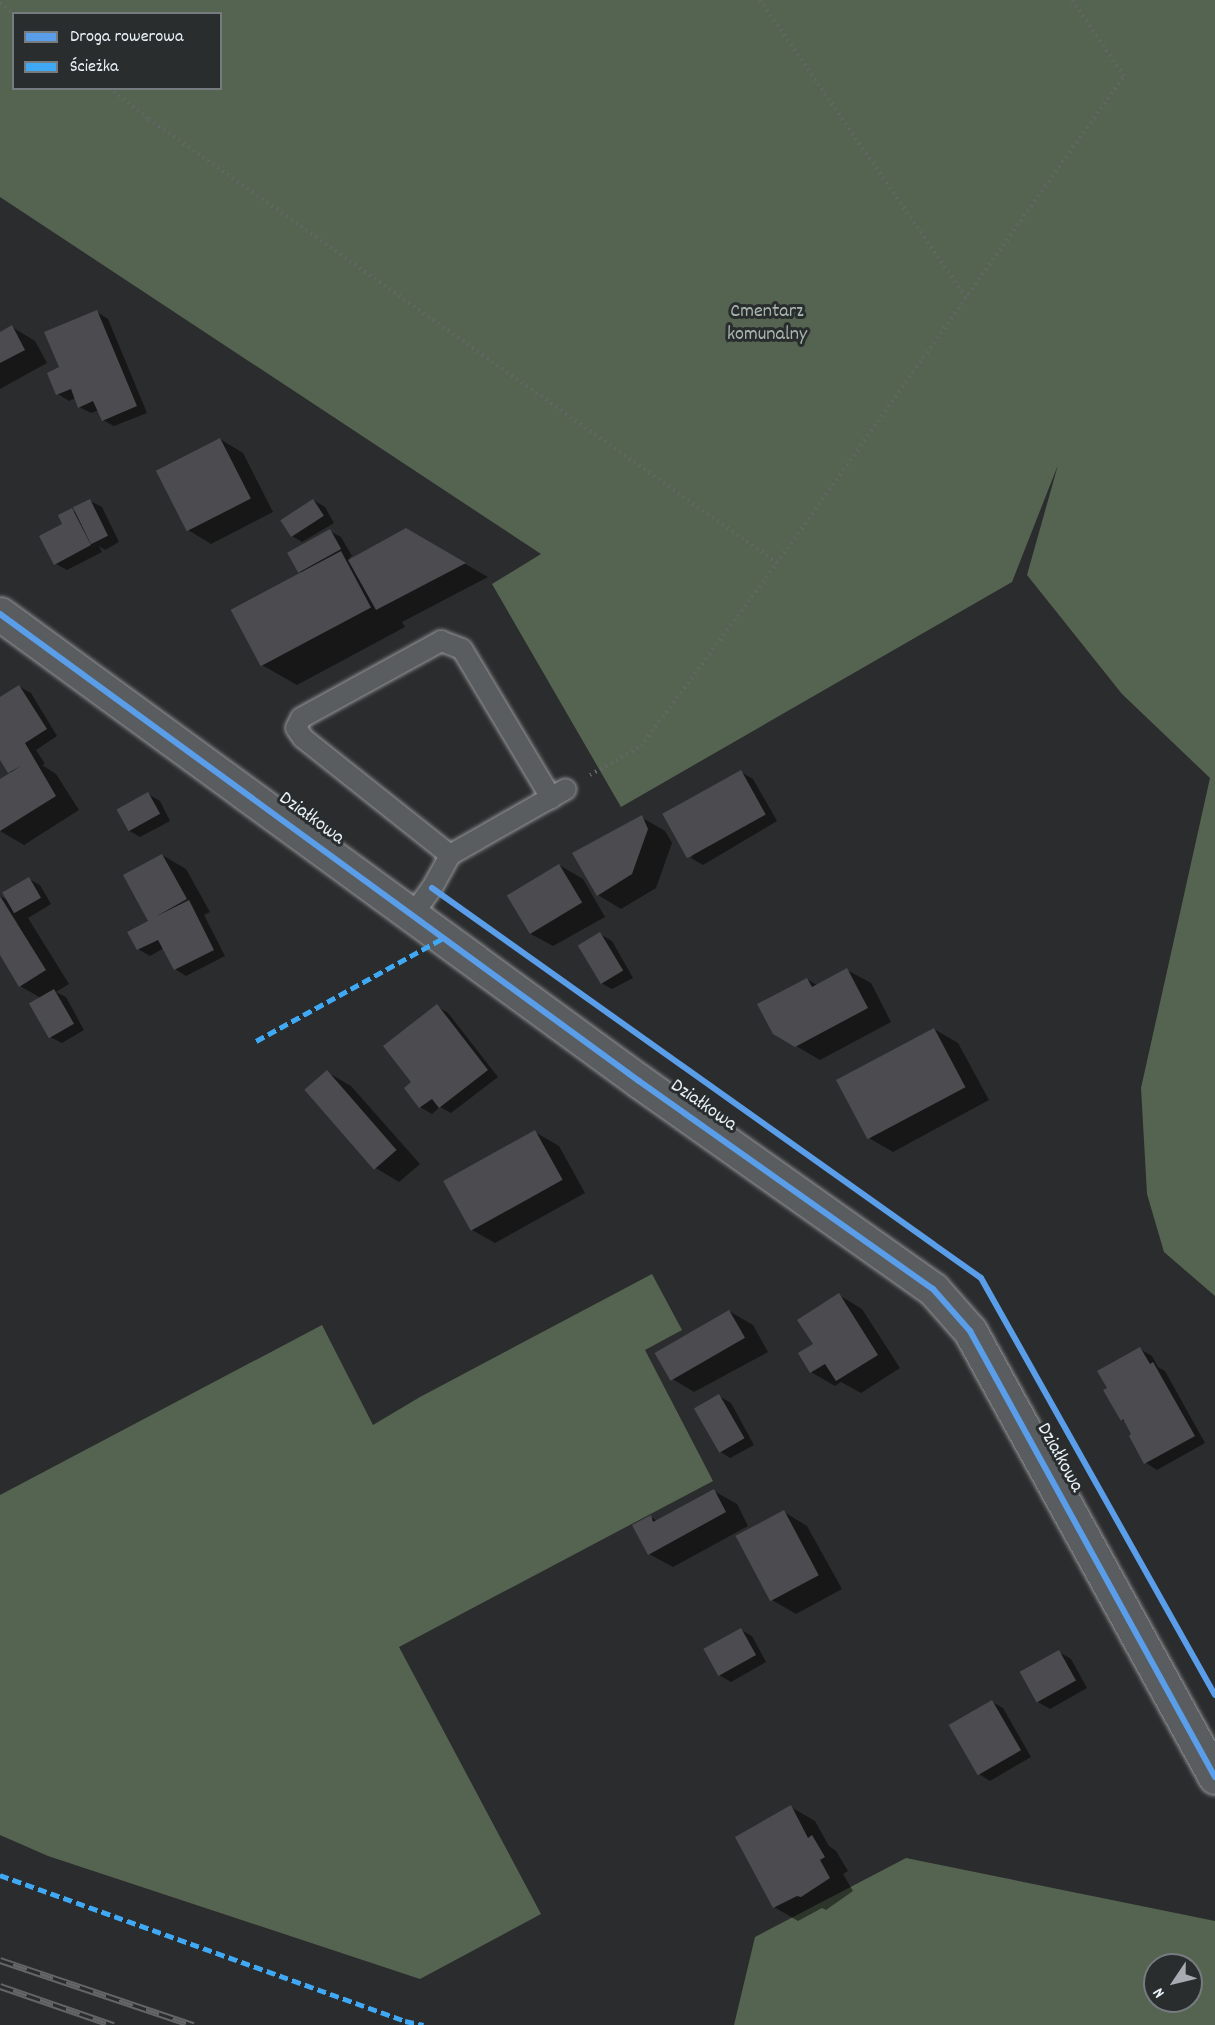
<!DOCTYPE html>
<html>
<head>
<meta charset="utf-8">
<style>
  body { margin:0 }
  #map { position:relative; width:1215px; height:2025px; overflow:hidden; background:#2b2c2d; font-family:Dekko,sans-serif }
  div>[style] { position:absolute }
  .green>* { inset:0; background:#556450 }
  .shadow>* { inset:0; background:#0007 }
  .building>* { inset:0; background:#4c4c50; transform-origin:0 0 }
  .path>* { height:4px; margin-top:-2px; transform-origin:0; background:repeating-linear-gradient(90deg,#636566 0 1.5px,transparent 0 6px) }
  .roads { filter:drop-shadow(0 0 2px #96989a) drop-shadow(0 0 2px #96989a) }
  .lane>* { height:20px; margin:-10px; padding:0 10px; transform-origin:10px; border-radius:10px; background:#5a5d60 }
  .street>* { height:33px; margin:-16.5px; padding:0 16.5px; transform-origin:16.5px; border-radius:16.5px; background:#5a5d60 }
  .rail>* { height:7px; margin-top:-3.5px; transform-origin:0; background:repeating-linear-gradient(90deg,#2a2d2e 0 14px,#636566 0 28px); box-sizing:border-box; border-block:2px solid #636566 }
  .quiet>* { height:4.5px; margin-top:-2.25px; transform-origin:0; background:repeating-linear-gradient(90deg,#3fa9f5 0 9px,transparent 0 13.5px) }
  .cycleway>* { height:6px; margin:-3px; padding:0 3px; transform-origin:3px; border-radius:3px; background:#5a9eea }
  span { translate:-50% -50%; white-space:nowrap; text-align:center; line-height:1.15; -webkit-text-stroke:6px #2a2d2e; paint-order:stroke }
  .park-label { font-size:20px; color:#a9b6af }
  .street-label { font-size:20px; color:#e8f1f8 }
  .legend { position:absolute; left:12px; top:12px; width:210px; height:78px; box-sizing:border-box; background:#2a2d2e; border:2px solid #767b7f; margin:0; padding:8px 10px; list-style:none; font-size:18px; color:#e8f1f8 }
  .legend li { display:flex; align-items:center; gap:12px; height:30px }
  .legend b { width:30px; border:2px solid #767b7f }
  .north { position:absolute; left:1143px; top:1953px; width:60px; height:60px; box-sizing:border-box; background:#2a2d2e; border:2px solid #767b7f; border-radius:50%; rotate:235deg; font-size:16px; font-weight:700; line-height:24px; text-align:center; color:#e8f1f8 }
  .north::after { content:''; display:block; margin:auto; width:21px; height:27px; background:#a6acb1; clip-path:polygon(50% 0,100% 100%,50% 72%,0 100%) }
</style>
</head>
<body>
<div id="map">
  <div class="green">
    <i style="clip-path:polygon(evenodd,0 0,1215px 0,1215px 1296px,1164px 1252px,1147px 1194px,1141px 1088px,1210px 778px,1122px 694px,1027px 575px,1058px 465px,1012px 582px,621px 807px,492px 584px,541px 554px,0 197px,0 0,14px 14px,220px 14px,220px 88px,14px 88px,14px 14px)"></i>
    <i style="clip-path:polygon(652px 1274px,682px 1330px,645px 1350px,713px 1481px,399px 1647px,541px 1914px,420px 1979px,48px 1856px,0 1835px,0 1495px,322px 1325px,373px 1425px,420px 1397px)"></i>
    <i style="clip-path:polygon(evenodd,906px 1858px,1215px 1921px,1215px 2025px,734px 2025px,755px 1937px,906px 1858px,1155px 1965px,1191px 1965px,1191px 2001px,1155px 2001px,1155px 1965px)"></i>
  </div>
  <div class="shadow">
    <i style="clip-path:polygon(97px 312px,108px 319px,147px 413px,114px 426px,103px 420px,99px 410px,91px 413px,79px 407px,76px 398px,69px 401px,58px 394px,61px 368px)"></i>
    <i style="clip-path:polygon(12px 327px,35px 341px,47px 363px,0 389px,0 333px)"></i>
    <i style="clip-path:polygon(220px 439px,243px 453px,273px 512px,211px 544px,188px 530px)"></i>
    <i style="clip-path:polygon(313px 500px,325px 507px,334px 523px,302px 542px,290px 535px)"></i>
    <i style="clip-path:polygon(90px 501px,102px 507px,119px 542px,105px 550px,99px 546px,102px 552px,67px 570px,56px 564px,64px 525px,71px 510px,78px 513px)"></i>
    <i style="clip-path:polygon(406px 530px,488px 577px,402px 622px,405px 627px,297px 685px,262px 665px,303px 574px,298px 571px,330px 531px,341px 537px,352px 556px,349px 558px,352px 560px)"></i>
    <i style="clip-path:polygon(20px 687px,31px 693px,57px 736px,36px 750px,45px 764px,42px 765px,56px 774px,79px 810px,24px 845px,0 831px,0 781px,12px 774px,0 758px,0 699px)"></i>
    <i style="clip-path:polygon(741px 772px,753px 779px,777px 821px,703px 865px,691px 858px)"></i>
    <i style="clip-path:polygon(148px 794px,160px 801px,170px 821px,140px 837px,128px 830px)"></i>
    <i style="clip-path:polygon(641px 817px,665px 831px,672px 843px,656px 888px,621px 909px,598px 895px)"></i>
    <i style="clip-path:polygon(162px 855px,186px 869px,210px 912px,204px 915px,225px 956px,186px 976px,175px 969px,164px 948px,150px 956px,138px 949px,151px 921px)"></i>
    <i style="clip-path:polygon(559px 865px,583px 879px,605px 917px,553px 946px,529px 933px)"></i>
    <i style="clip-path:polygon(29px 879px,40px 885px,51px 904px,28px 918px,69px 984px,56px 992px,66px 997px,84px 1030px,62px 1043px,50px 1037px,41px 998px,20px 986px,0 952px,0 896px,9px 901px)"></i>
    <i style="clip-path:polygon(600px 934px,612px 941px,633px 978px,612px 989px,601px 983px)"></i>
    <i style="clip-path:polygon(847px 970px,871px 983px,891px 1022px,820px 1060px,774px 1033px,807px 979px,818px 986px)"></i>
    <i style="clip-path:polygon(437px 1006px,448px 1013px,498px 1077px,451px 1113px,440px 1107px,432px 1114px,420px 1107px,406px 1089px,413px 1083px)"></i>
    <i style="clip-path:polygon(934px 1029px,958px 1043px,989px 1100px,893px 1152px,869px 1138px)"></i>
    <i style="clip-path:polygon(327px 1072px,351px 1086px,420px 1164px,399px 1182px,376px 1168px)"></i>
    <i style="clip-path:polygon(535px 1132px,559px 1146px,585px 1193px,495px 1243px,472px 1230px)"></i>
    <i style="clip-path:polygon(839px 1295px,862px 1309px,900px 1368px,861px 1393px,841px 1382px,835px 1386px,811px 1372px,815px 1344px)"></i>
    <i style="clip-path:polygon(729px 1311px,753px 1325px,768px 1352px,694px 1392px,671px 1378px)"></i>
    <i style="clip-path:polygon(1140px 1349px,1152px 1356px,1158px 1367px,1165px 1371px,1205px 1443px,1157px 1470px,1146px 1463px,1127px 1423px,1122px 1420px)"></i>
    <i style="clip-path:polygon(719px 1396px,731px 1403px,754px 1445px,730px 1458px,719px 1451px)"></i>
    <i style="clip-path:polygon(714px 1491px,737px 1504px,748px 1526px,673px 1567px,649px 1554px,651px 1517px,657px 1521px)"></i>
    <i style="clip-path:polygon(784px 1512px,807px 1526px,842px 1589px,796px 1614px,772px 1600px)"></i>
    <i style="clip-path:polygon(741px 1630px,752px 1636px,766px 1662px,731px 1682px,719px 1675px)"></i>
    <i style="clip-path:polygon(1059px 1652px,1071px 1659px,1087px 1688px,1050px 1709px,1038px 1702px)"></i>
    <i style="clip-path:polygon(992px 1702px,1003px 1708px,1031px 1757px,990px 1781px,979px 1774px)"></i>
    <i style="clip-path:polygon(791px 1807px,815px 1821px,829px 1846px,836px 1851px,848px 1871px,843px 1874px,853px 1891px,826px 1910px,822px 1908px,798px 1921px,774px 1907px)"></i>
  </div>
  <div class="building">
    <i style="clip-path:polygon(97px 310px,137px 406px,102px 421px,93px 401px,78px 408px,71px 389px,56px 395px,47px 373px,59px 367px,44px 332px)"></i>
    <i style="clip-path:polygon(12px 325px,25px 350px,0 363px,0 332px)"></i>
    <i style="left:220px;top:438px;width:68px;height:72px;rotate:63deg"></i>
    <i style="left:90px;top:499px;width:41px;height:19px;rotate:64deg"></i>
    <i style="left:313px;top:499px;width:20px;height:39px;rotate:57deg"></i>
    <i style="clip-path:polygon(72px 508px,91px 545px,54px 565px,39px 536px,62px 524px,58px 515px)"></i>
    <i style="clip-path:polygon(406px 528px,466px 563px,376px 610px,348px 560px)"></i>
    <i style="left:330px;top:529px;width:23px;height:49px;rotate:61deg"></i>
    <i style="left:341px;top:551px;width:64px;height:125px;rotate:62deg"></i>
    <i style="clip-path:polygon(19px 685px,47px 729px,25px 743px,56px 796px,0 831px,0 779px,21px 766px,8px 773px,0 760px,0 697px)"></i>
    <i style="left:741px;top:770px;width:51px;height:90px;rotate:61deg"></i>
    <i style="left:148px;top:792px;width:25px;height:36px;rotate:61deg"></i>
    <i style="clip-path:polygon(642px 815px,648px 829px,632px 874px,597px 896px,572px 853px)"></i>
    <i style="clip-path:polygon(162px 854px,187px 899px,155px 917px,189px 900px,214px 950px,174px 970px,158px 940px,137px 950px,127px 932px,148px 921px,123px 875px)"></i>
    <i style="left:559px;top:864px;width:45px;height:61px;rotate:59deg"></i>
    <i style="left:29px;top:877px;width:24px;height:31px;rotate:60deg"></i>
    <i style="clip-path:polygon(0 896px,46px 970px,19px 987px,0 955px)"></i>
    <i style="left:600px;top:932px;width:45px;height:26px;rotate:59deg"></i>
    <i style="clip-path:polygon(847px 968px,868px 1008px,795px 1047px,773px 1034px,757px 1004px,807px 978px,812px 987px)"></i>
    <i style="left:54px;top:989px;width:40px;height:29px;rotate:60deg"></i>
    <i style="clip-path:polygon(437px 1004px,488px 1070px,439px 1108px,432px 1099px,419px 1108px,404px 1088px,411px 1082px,383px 1046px)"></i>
    <i style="left:934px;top:1028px;width:67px;height:111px;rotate:62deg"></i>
    <i style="left:327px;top:1070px;width:106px;height:30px;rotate:49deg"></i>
    <i style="left:535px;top:1130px;width:57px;height:105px;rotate:61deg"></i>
    <i style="clip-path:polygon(839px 1293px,878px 1355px,836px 1381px,825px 1364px,810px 1373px,798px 1353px,813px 1344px,797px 1320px)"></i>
    <i style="left:729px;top:1310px;width:32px;height:86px;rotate:60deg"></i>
    <i style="clip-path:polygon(1140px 1347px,1150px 1364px,1153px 1362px,1195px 1436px,1144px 1464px,1129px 1436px,1131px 1434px,1123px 1419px,1121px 1421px,1103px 1390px,1107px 1388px,1097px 1371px)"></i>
    <i style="left:719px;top:1394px;width:51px;height:29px;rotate:60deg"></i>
    <i style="clip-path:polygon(714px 1489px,726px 1512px,648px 1555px,632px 1525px,651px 1515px,653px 1522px)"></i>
    <i style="left:784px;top:1510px;width:74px;height:55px;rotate:62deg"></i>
    <i style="left:741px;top:1628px;width:31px;height:43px;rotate:61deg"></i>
    <i style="left:1059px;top:1650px;width:35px;height:45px;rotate:61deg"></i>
    <i style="left:992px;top:1700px;width:58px;height:50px;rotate:60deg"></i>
    <i style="clip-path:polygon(791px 1805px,808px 1838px,812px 1835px,825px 1857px,820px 1860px,830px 1878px,801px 1897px,797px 1896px,773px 1908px,735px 1837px)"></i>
  </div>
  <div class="path">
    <i style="left:760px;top:0;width:364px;rotate:55.3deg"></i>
    <i style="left:0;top:3px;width:18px;rotate:38deg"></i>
    <i style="left:109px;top:88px;width:51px;rotate:37.8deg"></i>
    <i style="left:149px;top:119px;width:769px;rotate:35.26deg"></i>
    <i style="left:590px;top:775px;width:59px;rotate:-29.6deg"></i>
    <i style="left:641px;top:746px;width:228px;rotate:-53.4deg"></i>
    <i style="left:777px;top:563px;width:598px;rotate:-54.53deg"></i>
    <i style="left:1124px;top:76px;width:92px;rotate:-124.4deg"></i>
  </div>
  <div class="roads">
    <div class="lane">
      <i style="left:450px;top:855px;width:188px;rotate:-141.5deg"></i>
      <i style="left:303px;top:738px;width:12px;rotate:-125deg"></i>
      <i style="left:296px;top:728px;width:11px;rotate:-63deg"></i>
      <i style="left:301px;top:718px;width:160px;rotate:-28.8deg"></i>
      <i style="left:441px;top:641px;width:22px;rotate:21deg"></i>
      <i style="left:462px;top:649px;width:174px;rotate:59.1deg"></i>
      <i style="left:413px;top:914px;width:32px;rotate:-54deg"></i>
      <i style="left:432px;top:888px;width:38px;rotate:-61deg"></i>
      <i style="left:450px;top:855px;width:133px;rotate:-29.6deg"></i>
    </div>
    <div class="street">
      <i style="left:0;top:614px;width:791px;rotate:36.16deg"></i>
      <i style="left:639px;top:1081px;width:360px;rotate:35.3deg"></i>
      <i style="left:933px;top:1289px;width:56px;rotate:48.6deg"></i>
      <i style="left:970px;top:1331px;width:509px;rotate:61.22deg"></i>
    </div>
  </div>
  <div class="rail">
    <i style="left:0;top:1960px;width:204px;rotate:18.6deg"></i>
    <i style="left:0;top:1986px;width:120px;rotate:19deg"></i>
  </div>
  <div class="quiet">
    <i style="left:256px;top:1041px;width:216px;rotate:-28.8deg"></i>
    <i style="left:0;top:1875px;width:431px;rotate:19.8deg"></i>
    <i style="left:405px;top:2021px;width:19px;rotate:12deg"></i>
  </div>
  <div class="cycleway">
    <i style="left:0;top:614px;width:791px;rotate:36.16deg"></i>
    <i style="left:639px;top:1081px;width:360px;rotate:35.3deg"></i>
    <i style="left:933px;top:1289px;width:56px;rotate:48.6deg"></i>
    <i style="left:970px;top:1331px;width:509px;rotate:61.22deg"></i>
    <i style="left:432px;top:888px;width:673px;rotate:35.39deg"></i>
    <i style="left:981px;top:1278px;width:478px;rotate:60.7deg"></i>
  </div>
  <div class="park-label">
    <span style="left:767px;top:324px">Cmentarz<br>komunalny</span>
  </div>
  <div class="street-label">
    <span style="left:311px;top:819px;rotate:36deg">Działkowa</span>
    <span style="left:703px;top:1106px;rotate:35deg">Działkowa</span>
    <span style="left:1059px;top:1458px;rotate:61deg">Działkowa</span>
  </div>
  <ul class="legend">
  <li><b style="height:8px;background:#5a9eea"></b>Droga rowerowa</li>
  <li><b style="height:8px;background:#3fa9f5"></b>Ścieżka</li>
  </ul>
  <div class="north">N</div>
</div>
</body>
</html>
